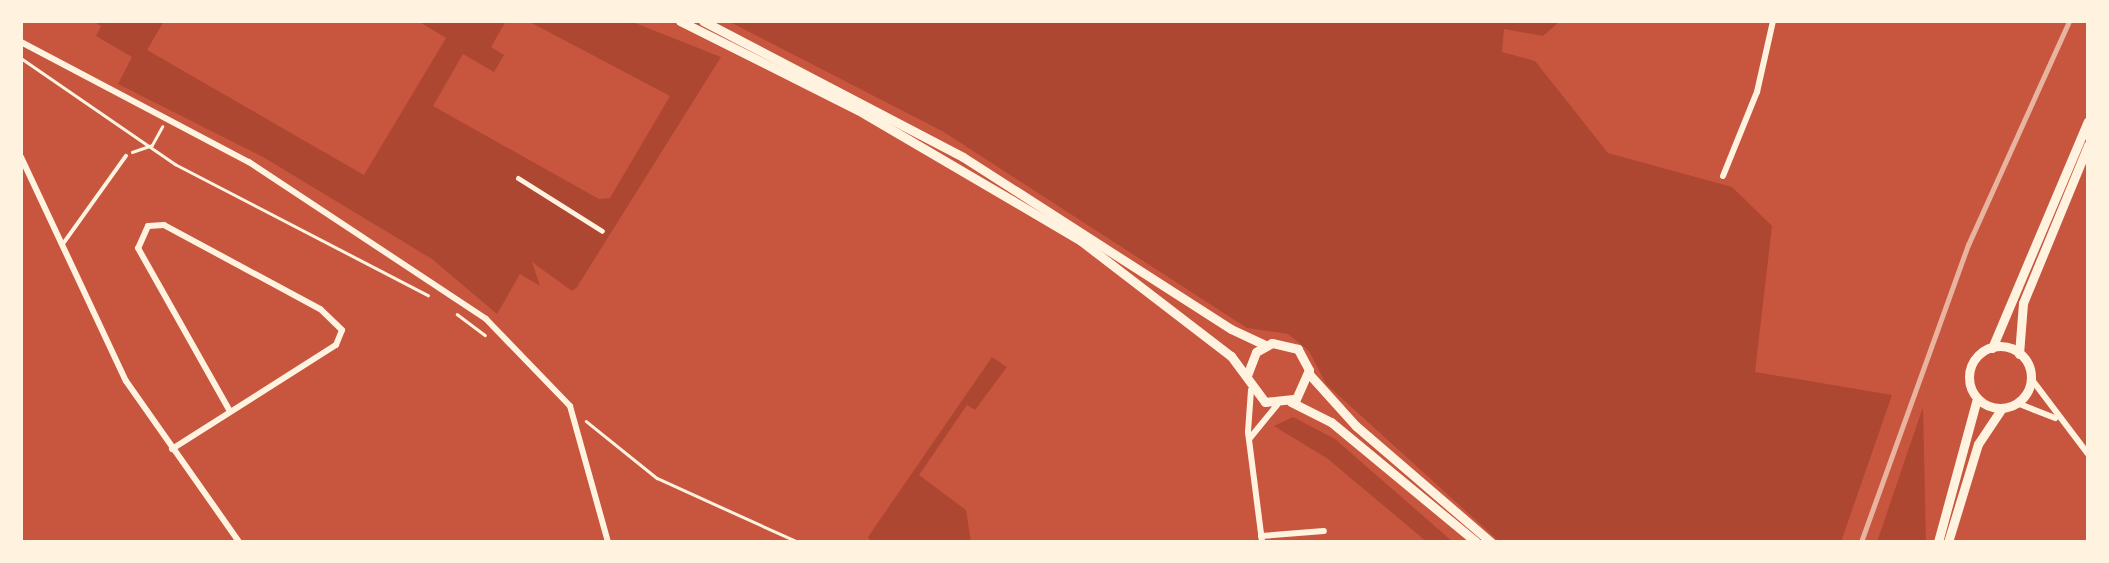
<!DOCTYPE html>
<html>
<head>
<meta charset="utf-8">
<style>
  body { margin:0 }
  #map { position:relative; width:2109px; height:563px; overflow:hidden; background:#c8553d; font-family:Signika,sans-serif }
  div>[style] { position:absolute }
  .green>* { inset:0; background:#ae4732 }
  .path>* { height:2.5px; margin:-1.25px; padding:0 1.25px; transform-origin:1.25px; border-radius:1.25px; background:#fff3e0 }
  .service>* { height:3.5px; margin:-1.75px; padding:0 1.75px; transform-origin:1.75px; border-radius:1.75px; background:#fff3e0 }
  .pedestrian>* { height:5px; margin:-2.5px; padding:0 2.5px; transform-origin:2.5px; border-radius:2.5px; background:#fff3e0 }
  .minor>* { height:6px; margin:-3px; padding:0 3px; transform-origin:3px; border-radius:3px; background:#fff3e0 }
  .secondary>* { height:9px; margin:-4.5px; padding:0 4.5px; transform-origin:4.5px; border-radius:4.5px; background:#fff3e0 }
  .secondary>.ring { margin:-4.5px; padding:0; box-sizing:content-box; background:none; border:9px solid #fff3e0; border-radius:50% }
  .rail>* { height:4.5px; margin:-2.25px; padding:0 2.25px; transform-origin:2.25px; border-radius:2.25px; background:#e9b49f }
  span { translate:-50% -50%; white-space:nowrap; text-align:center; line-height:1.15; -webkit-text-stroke:5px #fff3e0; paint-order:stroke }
  .frame { position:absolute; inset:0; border:23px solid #fff3e0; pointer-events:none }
</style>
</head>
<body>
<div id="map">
  <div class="green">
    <i style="clip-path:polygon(93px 21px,164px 21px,147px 50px,364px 175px,446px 38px,418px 21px,506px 21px,491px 47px,504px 55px,494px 72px,463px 54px,433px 106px,599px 199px,610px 198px,670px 96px,528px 21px,630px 21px,721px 57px,577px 287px,572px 291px,532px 262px,540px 286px,520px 274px,497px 314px,432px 259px,263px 157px,118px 84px,132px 57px,96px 36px,101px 26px)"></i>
    <i style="clip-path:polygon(728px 21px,1560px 21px,1543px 36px,1504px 29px,1502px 52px,1535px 61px,1608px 153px,1732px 187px,1772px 226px,1755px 372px,1892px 395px,1841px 542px,1500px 542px,1326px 384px,1309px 351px,1288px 334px,1247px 328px,942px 131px)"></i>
    <i style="clip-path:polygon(992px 357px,1007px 367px,975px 410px,967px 405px,919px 475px,966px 510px,971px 542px,871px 542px,868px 537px)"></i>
    <i style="clip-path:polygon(1923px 407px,1926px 542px,1877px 542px)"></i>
    <i style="clip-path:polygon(1293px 417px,1335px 439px,1453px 542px,1427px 542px,1328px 459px,1274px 426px)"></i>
  </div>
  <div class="path">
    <i style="left:21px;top:58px;width:187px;rotate:34.5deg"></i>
    <i style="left:175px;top:164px;width:285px;rotate:27.4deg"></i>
    <i style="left:132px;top:152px;width:21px;rotate:-19deg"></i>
    <i style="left:152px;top:145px;width:21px;rotate:-61deg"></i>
    <i style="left:457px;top:314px;width:35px;rotate:37deg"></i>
    <i style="left:586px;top:421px;width:91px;rotate:38.8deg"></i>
    <i style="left:657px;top:478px;width:155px;rotate:24.4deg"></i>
  </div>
  <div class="service">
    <i style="left:63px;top:244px;width:108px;rotate:-54.4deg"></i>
  </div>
  <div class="pedestrian">
    <i style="left:518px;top:178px;width:99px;rotate:32.2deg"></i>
  </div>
  <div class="minor">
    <i style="left:21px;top:42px;width:258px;rotate:27.8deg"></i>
    <i style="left:249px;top:162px;width:284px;rotate:33.5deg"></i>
    <i style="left:486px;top:319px;width:121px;rotate:46deg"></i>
    <i style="left:570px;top:406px;width:141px;rotate:74.4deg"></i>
    <i style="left:21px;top:157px;width:247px;rotate:64.9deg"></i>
    <i style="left:126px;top:381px;width:197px;rotate:54.9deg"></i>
    <i style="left:1723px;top:176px;width:91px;rotate:-68deg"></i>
    <i style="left:1757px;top:92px;width:73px;rotate:-77.3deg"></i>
    <i style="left:2030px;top:377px;width:96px;rotate:53deg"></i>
    <i style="left:1251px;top:390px;width:42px;rotate:94.1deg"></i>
    <i style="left:1248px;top:432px;width:111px;rotate:82.7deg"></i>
    <i style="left:2017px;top:403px;width:41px;rotate:21.5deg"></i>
    <i style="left:1250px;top:438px;width:43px;rotate:-50.7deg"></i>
    <i style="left:172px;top:449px;width:194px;rotate:-32.4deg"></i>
    <i style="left:336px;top:345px;width:16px;rotate:-68deg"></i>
    <i style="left:342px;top:330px;width:30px;rotate:-136deg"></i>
    <i style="left:320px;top:309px;width:177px;rotate:-151.7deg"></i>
    <i style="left:164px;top:225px;width:16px;rotate:176deg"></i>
    <i style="left:148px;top:226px;width:24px;rotate:114deg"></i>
    <i style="left:138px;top:248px;width:187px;rotate:60.6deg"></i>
    <i style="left:1261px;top:536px;width:63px;rotate:-4.5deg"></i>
  </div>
  <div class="secondary">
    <i style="left:680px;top:21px;width:199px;rotate:26.6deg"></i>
    <i style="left:858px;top:110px;width:259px;rotate:30.4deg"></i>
    <i style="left:1081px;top:241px;width:189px;rotate:37.5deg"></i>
    <i style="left:1231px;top:356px;width:57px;rotate:53.5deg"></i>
    <i style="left:1265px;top:402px;width:31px;rotate:-6deg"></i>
    <i style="left:1296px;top:399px;width:32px;rotate:-66deg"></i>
    <i style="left:1309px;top:370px;width:24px;rotate:-118deg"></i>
    <i style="left:1298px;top:349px;width:27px;rotate:-167deg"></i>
    <i style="left:1272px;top:343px;width:18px;rotate:151deg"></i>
    <i style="left:1256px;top:352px;width:25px;rotate:111deg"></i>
    <i style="left:703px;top:21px;width:293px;rotate:27.6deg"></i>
    <i style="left:963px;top:157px;width:318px;rotate:32.7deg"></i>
    <i style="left:1231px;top:329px;width:38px;rotate:25deg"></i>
    <i class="ring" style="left:1969px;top:346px;width:53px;height:53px"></i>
    <i style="left:1992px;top:348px;width:246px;rotate:-67.1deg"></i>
    <i style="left:2019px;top:354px;width:51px;rotate:-85.5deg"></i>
    <i style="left:2023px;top:303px;width:171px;rotate:-67.6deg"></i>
    <i style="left:1309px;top:374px;width:70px;rotate:47.9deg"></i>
    <i style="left:1356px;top:426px;width:178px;rotate:40.7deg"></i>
    <i style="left:1291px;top:402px;width:45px;rotate:26.6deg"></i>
    <i style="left:1331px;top:422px;width:188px;rotate:39.6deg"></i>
    <i style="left:1938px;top:542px;width:149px;rotate:-74.8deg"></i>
    <i style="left:1948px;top:542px;width:102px;rotate:-73deg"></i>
    <i style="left:1978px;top:444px;width:43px;rotate:-56.3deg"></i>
  </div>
  <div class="rail">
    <i style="left:1861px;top:542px;width:316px;rotate:-70.2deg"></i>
    <i style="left:1968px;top:245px;width:246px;rotate:-65.7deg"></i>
  </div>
  <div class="frame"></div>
</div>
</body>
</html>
